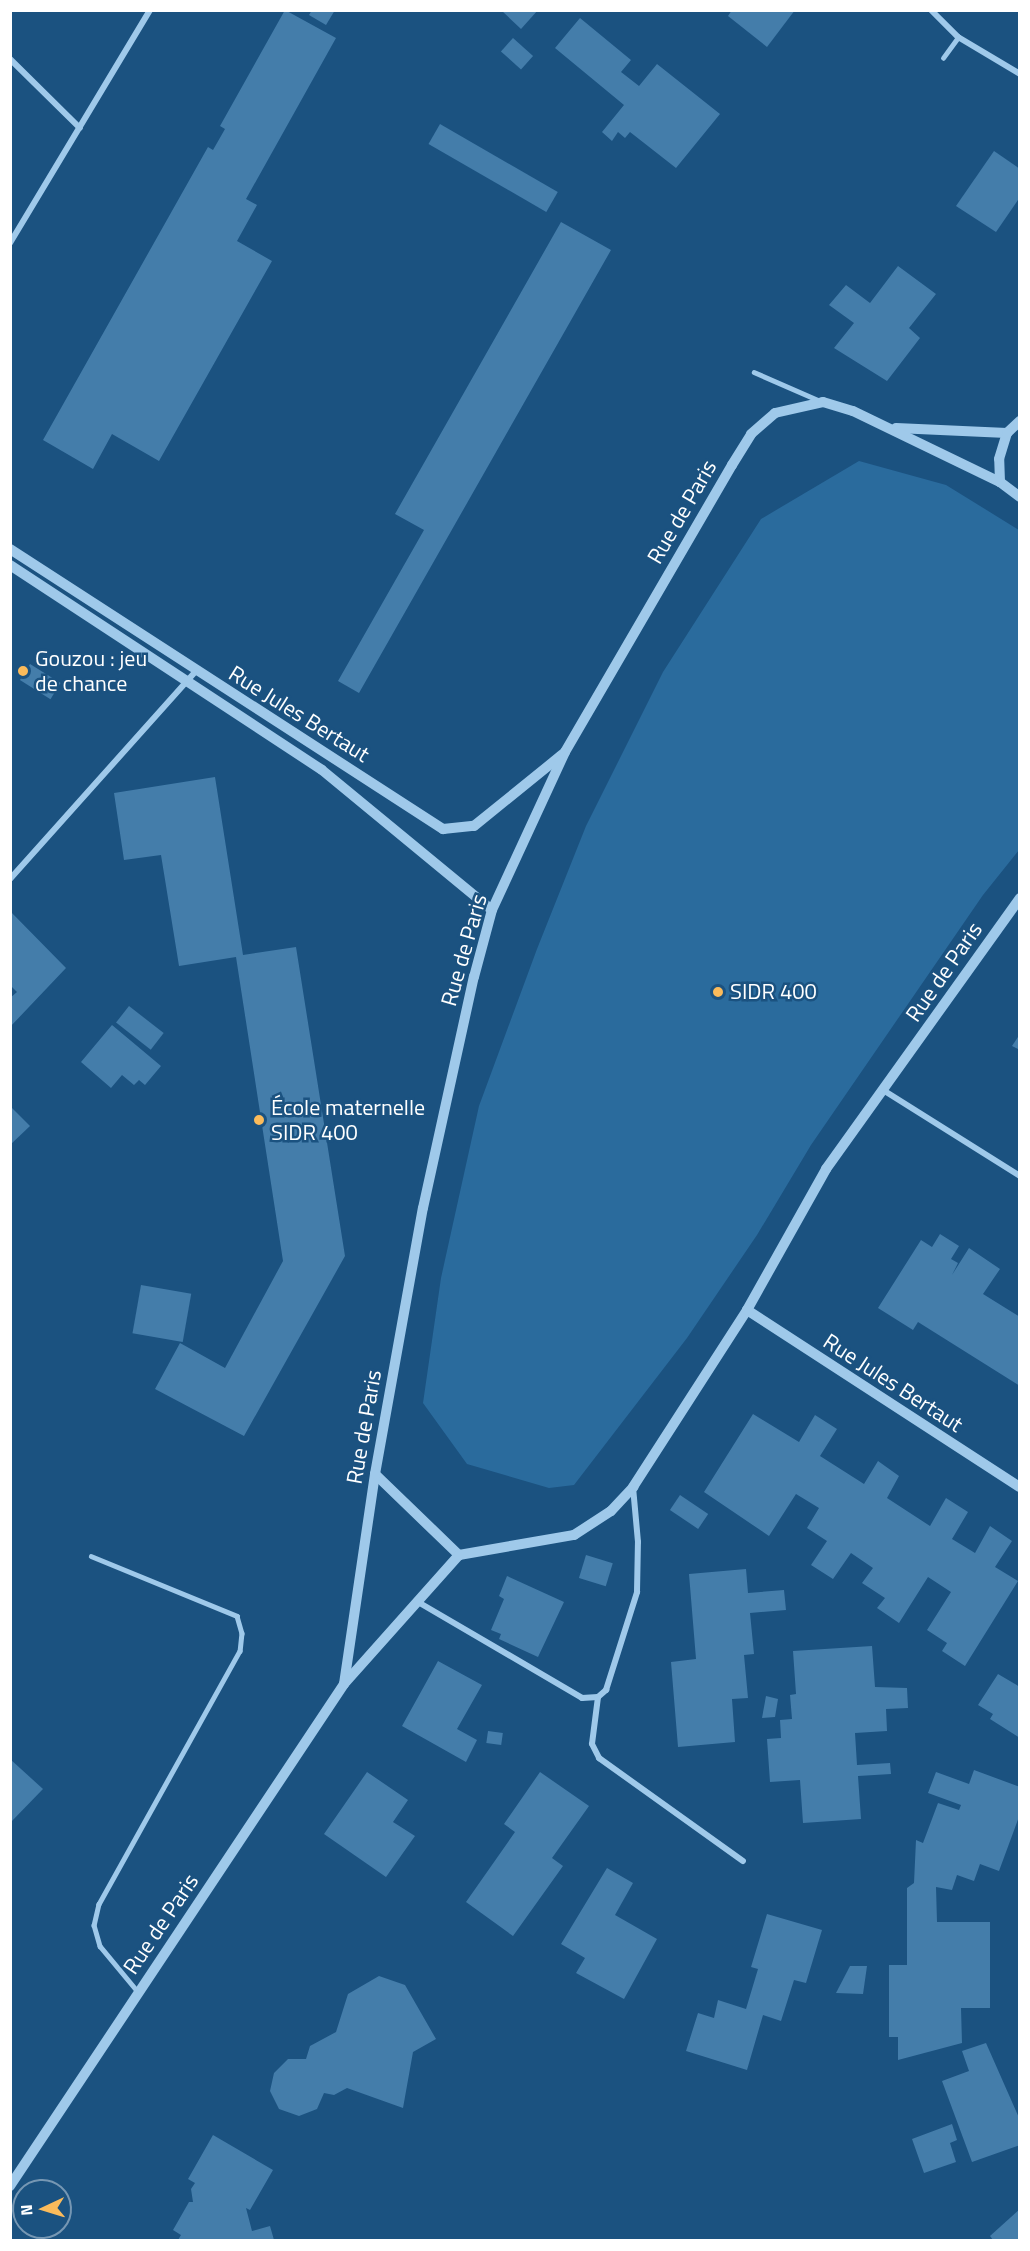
<!DOCTYPE html>
<html>
<head>
<meta charset="utf-8">
<style>
  body { margin:0 }
  #map { position:relative; width:1030px; height:2251px; overflow:hidden; background:#1b5280; font-family:"Titillium Web",sans-serif }
  div>[style] { position:absolute }
  .green>* { inset:0; background:#2a6b9d }
  .building>* { inset:0; background:#447daa; transform-origin:0 0 }
  .service>* { height:4.5px; margin:-2.25px; padding:0 2.25px; transform-origin:2.25px; border-radius:2.25px; background:#9fc9ea }
  .minor>* { height:6px; margin:-3px; padding:0 3px; transform-origin:3px; border-radius:3px; background:#9fc9ea }
  .tertiary>* { height:10px; margin:-5px; padding:0 5px; transform-origin:5px; border-radius:5px; background:#9fc9ea }
  .dots>* { width:16px; height:16px; translate:-50% -50%; box-sizing:border-box; border:3px solid #1b5280; border-radius:50% }
  span { translate:-50% -50%; white-space:nowrap; text-align:center; line-height:1.15; -webkit-text-stroke:5px #1b5280; paint-order:stroke }
  .street-label { font-size:22px; color:#fff }
  .poi-label { font-size:22px; color:#fff }
  .left { translate:0 -50%; text-align:left }
  .frame { position:absolute; inset:0; border:12px solid #fff; pointer-events:none }
  .north { position:absolute; left:12px; top:2179px; width:60px; height:60px; box-sizing:border-box; background:#1b5280; border:2px solid #7697b3; border-radius:50%; rotate:266deg; font-size:16px; font-weight:700; line-height:24px; text-align:center; color:#fff }
  .north::after { content:''; display:block; margin:auto; width:21px; height:27px; background:#fbbb5b; clip-path:polygon(50% 0,100% 100%,50% 72%,0 100%) }
</style>
</head>
<body>
<div id="map">
  <div class="green">
    <i style="clip-path:polygon(859px 461px,946px 485px,1019px 530px,1019px 850px,983px 895px,811px 1145px,757px 1235px,687px 1338px,574px 1485px,549px 1488px,467px 1464px,423px 1403px,441px 1278px,479px 1106px,537px 949px,586px 826px,663px 672px,761px 519px)"></i>
  </div>
  <div class="building">
    <i style="clip-path:polygon(285px 10px,336px 38px,246px 199px,257px 205px,237px 241px,272px 261px,159px 461px,112px 434px,93px 469px,43px 440px,208px 147px,213px 150px,225px 129px,220px 126px)"></i>
    <i style="clip-path:polygon(312px 10px,335px 10px,326px 25px,309px 15px)"></i>
    <i style="clip-path:polygon(501px 10px,538px 10px,521px 29px)"></i>
    <i style="clip-path:polygon(732px 10px,795px 10px,767px 47px,728px 16px)"></i>
    <i style="clip-path:polygon(580px 18px,631px 60px,621px 72px,639px 86px,657px 64px,720px 114px,676px 168px,630px 132px,625px 138px,618px 132px,612px 141px,602px 132px,624px 105px,555px 48px)"></i>
    <i style="left:513px;top:38px;width:27px;height:18px;rotate:42deg"></i>
    <i style="left:440px;top:124px;width:136px;height:23px;rotate:30deg"></i>
    <i style="clip-path:polygon(994px 151px,1020px 169px,1020px 197px,996px 232px,956px 206px)"></i>
    <i style="clip-path:polygon(561px 222px,611px 250px,359px 693px,338px 681px,424px 530px,395px 514px)"></i>
    <i style="clip-path:polygon(898px 266px,936px 294px,909px 328px,920px 338px,887px 381px,834px 348px,854px 323px,829px 305px,846px 285px,870px 303px)"></i>
    <i style="left:30px;top:664px;width:36px;height:19px;rotate:32deg"></i>
    <i style="clip-path:polygon(215px 777px,243px 955px,296px 947px,345px 1256px,244px 1436px,155px 1389px,180px 1343px,225px 1368px,283px 1261px,236px 957px,179px 966px,161px 855px,124px 860px,114px 793px)"></i>
    <i style="clip-path:polygon(10px 911px,66px 968px,10px 1027px,10px 998px,17px 992px,10px 985px)"></i>
    <i style="left:129px;top:1006px;width:44px;height:21px;rotate:38deg"></i>
    <i style="clip-path:polygon(112px 1025px,161px 1066px,145px 1085px,139px 1080px,134px 1085px,122px 1075px,111px 1088px,81px 1062px)"></i>
    <i style="clip-path:polygon(1020px 1034px,1020px 1050px,1012px 1046px)"></i>
    <i style="clip-path:polygon(10px 1106px,30px 1126px,10px 1145px)"></i>
    <i style="clip-path:polygon(940px 1234px,959px 1246px,951px 1259px,958px 1263px,952px 1275px,969px 1248px,1000px 1269px,983px 1294px,1020px 1317px,1020px 1386px,918px 1322px,913px 1330px,878px 1308px,921px 1240px,932px 1247px)"></i>
    <i style="left:141px;top:1285px;width:51px;height:49px;rotate:10deg"></i>
    <i style="clip-path:polygon(753px 1414px,799px 1442px,815px 1415px,837px 1429px,820px 1456px,864px 1484px,878px 1461px,899px 1476px,887px 1498px,930px 1526px,946px 1498px,968px 1512px,952px 1539px,975px 1553px,990px 1526px,1012px 1541px,995px 1567px,1018px 1581px,965px 1666px,942px 1651px,947px 1643px,927px 1630px,951px 1592px,928px 1577px,899px 1623px,877px 1608px,885px 1598px,862px 1583px,873px 1568px,851px 1553px,833px 1579px,811px 1565px,827px 1541px,807px 1528px,819px 1508px,796px 1494px,769px 1536px,704px 1492px)"></i>
    <i style="left:680px;top:1495px;width:34px;height:18px;rotate:34deg"></i>
    <i style="left:586px;top:1555px;width:28px;height:24px;rotate:17deg"></i>
    <i style="clip-path:polygon(746px 1569px,748px 1593px,784px 1590px,786px 1610px,750px 1613px,754px 1654px,744px 1655px,748px 1698px,732px 1699px,735px 1742px,678px 1747px,671px 1662px,696px 1659px,689px 1574px)"></i>
    <i style="clip-path:polygon(507px 1576px,564px 1602px,538px 1657px,499px 1639px,501px 1634px,491px 1630px,504px 1599px,499px 1596px)"></i>
    <i style="clip-path:polygon(872px 1646px,875px 1687px,907px 1688px,908px 1708px,886px 1709px,887px 1731px,855px 1733px,857px 1765px,890px 1763px,891px 1774px,858px 1776px,861px 1819px,803px 1823px,800px 1780px,770px 1782px,767px 1739px,781px 1738px,780px 1720px,792px 1719px,790px 1695px,796px 1694px,793px 1651px)"></i>
    <i style="clip-path:polygon(438px 1661px,482px 1685px,457px 1729px,477px 1740px,466px 1762px,402px 1726px)"></i>
    <i style="clip-path:polygon(998px 1674px,1020px 1687px,1020px 1738px,990px 1719px,993px 1714px,978px 1705px)"></i>
    <i style="clip-path:polygon(766px 1696px,778px 1699px,775px 1717px,762px 1718px)"></i>
    <i style="left:488px;top:1731px;width:15px;height:12px;rotate:8deg"></i>
    <i style="clip-path:polygon(10px 1759px,43px 1789px,10px 1823px)"></i>
    <i style="clip-path:polygon(974px 1770px,1020px 1787px,1020px 1814px,999px 1871px,980px 1864px,974px 1881px,957px 1875px,952px 1890px,936px 1887px,937px 1922px,990px 1922px,990px 2008px,961px 2008px,962px 2043px,898px 2060px,898px 2037px,889px 2037px,889px 1965px,907px 1965px,907px 1888px,914px 1883px,916px 1840px,923px 1843px,938px 1803px,959px 1810px,961px 1805px,928px 1793px,936px 1772px,969px 1784px)"></i>
    <i style="clip-path:polygon(367px 1772px,408px 1800px,393px 1822px,415px 1836px,386px 1877px,324px 1834px)"></i>
    <i style="clip-path:polygon(540px 1772px,589px 1806px,552px 1858px,563px 1866px,513px 1936px,466px 1902px,515px 1832px,504px 1824px)"></i>
    <i style="clip-path:polygon(607px 1868px,633px 1883px,615px 1915px,657px 1939px,624px 1999px,576px 1973px,585px 1958px,561px 1944px)"></i>
    <i style="clip-path:polygon(767px 1914px,822px 1930px,806px 1983px,794px 1980px,781px 2021px,763px 2015px,747px 2070px,686px 2051px,698px 2013px,714px 2018px,718px 2000px,746px 2009px,758px 1969px,751px 1967px)"></i>
    <i style="clip-path:polygon(850px 1966px,867px 1966px,863px 1994px,836px 1993px)"></i>
    <i style="clip-path:polygon(379px 1976px,405px 1985px,436px 2039px,413px 2052px,403px 2108px,347px 2088px,334px 2095px,324px 2093px,317px 2109px,299px 2116px,279px 2109px,270px 2091px,274px 2073px,288px 2059px,306px 2059px,310px 2046px,336px 2032px,348px 1994px)"></i>
    <i style="clip-path:polygon(986px 2043px,1020px 2120px,1020px 2145px,972px 2162px,942px 2081px,969px 2071px,962px 2051px)"></i>
    <i style="clip-path:polygon(952px 2124px,957px 2140px,950px 2143px,956px 2162px,924px 2173px,912px 2139px)"></i>
    <i style="clip-path:polygon(213px 2135px,273px 2170px,250px 2210px,246px 2208px,252px 2231px,270px 2226px,274px 2240px,178px 2240px,181px 2235px,173px 2230px,189px 2202px,193px 2202px,191px 2189px,195px 2183px,188px 2179px)"></i>
    <i style="clip-path:polygon(1020px 2209px,1020px 2240px,993px 2240px,990px 2236px)"></i>
  </div>
  <div class="service">
    <i style="left:943px;top:58px;width:26px;rotate:-54deg"></i>
    <i style="left:754px;top:372px;width:70px;rotate:23.6deg"></i>
    <i style="left:91px;top:1556px;width:158px;rotate:22.3deg"></i>
    <i style="left:237px;top:1616px;width:18px;rotate:74deg"></i>
    <i style="left:242px;top:1633px;width:18px;rotate:96deg"></i>
    <i style="left:240px;top:1651px;width:290px;rotate:119.1deg"></i>
    <i style="left:99px;top:1904px;width:22px;rotate:103deg"></i>
    <i style="left:94px;top:1925px;width:22px;rotate:74deg"></i>
    <i style="left:100px;top:1946px;width:61px;rotate:50.3deg"></i>
  </div>
  <div class="minor">
    <i style="left:931px;top:10px;width:38px;rotate:45deg"></i>
    <i style="left:958px;top:37px;width:72px;rotate:30.8deg"></i>
    <i style="left:10px;top:59px;width:98px;rotate:44.6deg"></i>
    <i style="left:10px;top:243px;width:272px;rotate:-59deg"></i>
    <i style="left:10px;top:879px;width:279px;rotate:-48.2deg"></i>
    <i style="left:883px;top:1090px;width:162px;rotate:32.1deg"></i>
    <i style="left:418px;top:1602px;width:190px;rotate:30.3deg"></i>
    <i style="left:582px;top:1698px;width:16px;rotate:-4deg"></i>
    <i style="left:598px;top:1697px;width:11px;rotate:-41deg"></i>
    <i style="left:606px;top:1690px;width:103px;rotate:-72.4deg"></i>
    <i style="left:637px;top:1592px;width:50px;rotate:-88.9deg"></i>
    <i style="left:638px;top:1542px;width:55px;rotate:-95.2deg"></i>
    <i style="left:598px;top:1697px;width:47px;rotate:97.3deg"></i>
    <i style="left:592px;top:1744px;width:16px;rotate:63deg"></i>
    <i style="left:599px;top:1758px;width:177px;rotate:35.6deg"></i>
  </div>
  <div class="tertiary">
    <i style="left:896px;top:428px;width:111px;rotate:2.6deg"></i>
    <i style="left:1000px;top:482px;width:23px;rotate:-92deg"></i>
    <i style="left:999px;top:459px;width:27px;rotate:-73deg"></i>
    <i style="left:1007px;top:433px;width:18px;rotate:-43deg"></i>
    <i style="left:10px;top:549px;width:516px;rotate:32.89deg"></i>
    <i style="left:443px;top:829px;width:31px;rotate:-6deg"></i>
    <i style="left:474px;top:826px;width:114px;rotate:-39deg"></i>
    <i style="left:10px;top:565px;width:373px;rotate:33.3deg"></i>
    <i style="left:322px;top:770px;width:220px;rotate:39.5deg"></i>
    <i style="left:747px;top:1310px;width:325px;rotate:33deg"></i>
    <i style="left:375px;top:1474px;width:117px;rotate:44deg"></i>
    <i style="left:344px;top:1684px;width:212px;rotate:-81.6deg"></i>
    <i style="left:375px;top:1474px;width:270px;rotate:-79.8deg"></i>
    <i style="left:423px;top:1208px;width:237px;rotate:-77.6deg"></i>
    <i style="left:474px;top:977px;width:69px;rotate:-75deg"></i>
    <i style="left:492px;top:910px;width:174px;rotate:-65.2deg"></i>
    <i style="left:565px;top:752px;width:332px;rotate:-59.8deg"></i>
    <i style="left:732px;top:465px;width:36px;rotate:-58deg"></i>
    <i style="left:751px;top:434px;width:32px;rotate:-41deg"></i>
    <i style="left:775px;top:413px;width:49px;rotate:-12.9deg"></i>
    <i style="left:823px;top:402px;width:31px;rotate:17deg"></i>
    <i style="left:853px;top:411px;width:163px;rotate:25.8deg"></i>
    <i style="left:1000px;top:482px;width:25px;rotate:37deg"></i>
    <i style="left:10px;top:2186px;width:603px;rotate:-56.36deg"></i>
    <i style="left:344px;top:1684px;width:173px;rotate:-48.3deg"></i>
    <i style="left:459px;top:1555px;width:117px;rotate:-9.9deg"></i>
    <i style="left:574px;top:1535px;width:44px;rotate:-33deg"></i>
    <i style="left:611px;top:1511px;width:33px;rotate:-47deg"></i>
    <i style="left:633px;top:1487px;width:211px;rotate:-57.2deg"></i>
    <i style="left:747px;top:1310px;width:162px;rotate:-60.7deg"></i>
    <i style="left:826px;top:1169px;width:333px;rotate:-54.4deg"></i>
  </div>
  <div class="dots">
    <i style="left:23px;top:671px;background:#fbbb5b"></i>
    <i style="left:718px;top:992px;background:#fbbb5b"></i>
    <i style="left:259px;top:1120px;background:#fbbb5b"></i>
  </div>
  <div class="street-label">
    <span style="left:682px;top:512px;rotate:-60deg">Rue de Paris</span>
    <span style="left:299px;top:714px;rotate:32deg">Rue Jules Bertaut</span>
    <span style="left:464px;top:950px;rotate:-74deg">Rue de Paris</span>
    <span style="left:944px;top:972px;rotate:-55deg">Rue de Paris</span>
    <span style="left:893px;top:1383px;rotate:33deg">Rue Jules Bertaut</span>
    <span style="left:364px;top:1427px;rotate:-80deg">Rue de Paris</span>
    <span style="left:161px;top:1924px;rotate:-56deg">Rue de Paris</span>
  </div>
  <div class="poi-label">
    <span class="left" style="left:35px;top:671px">Gouzou : jeu<br>de chance</span>
    <span class="left" style="left:730px;top:992px">SIDR 400</span>
    <span class="left" style="left:271px;top:1120px">École maternelle<br>SIDR 400</span>
  </div>
  <div class="frame"></div>
  <div class="north">N</div>
</div>
</body>
</html>
